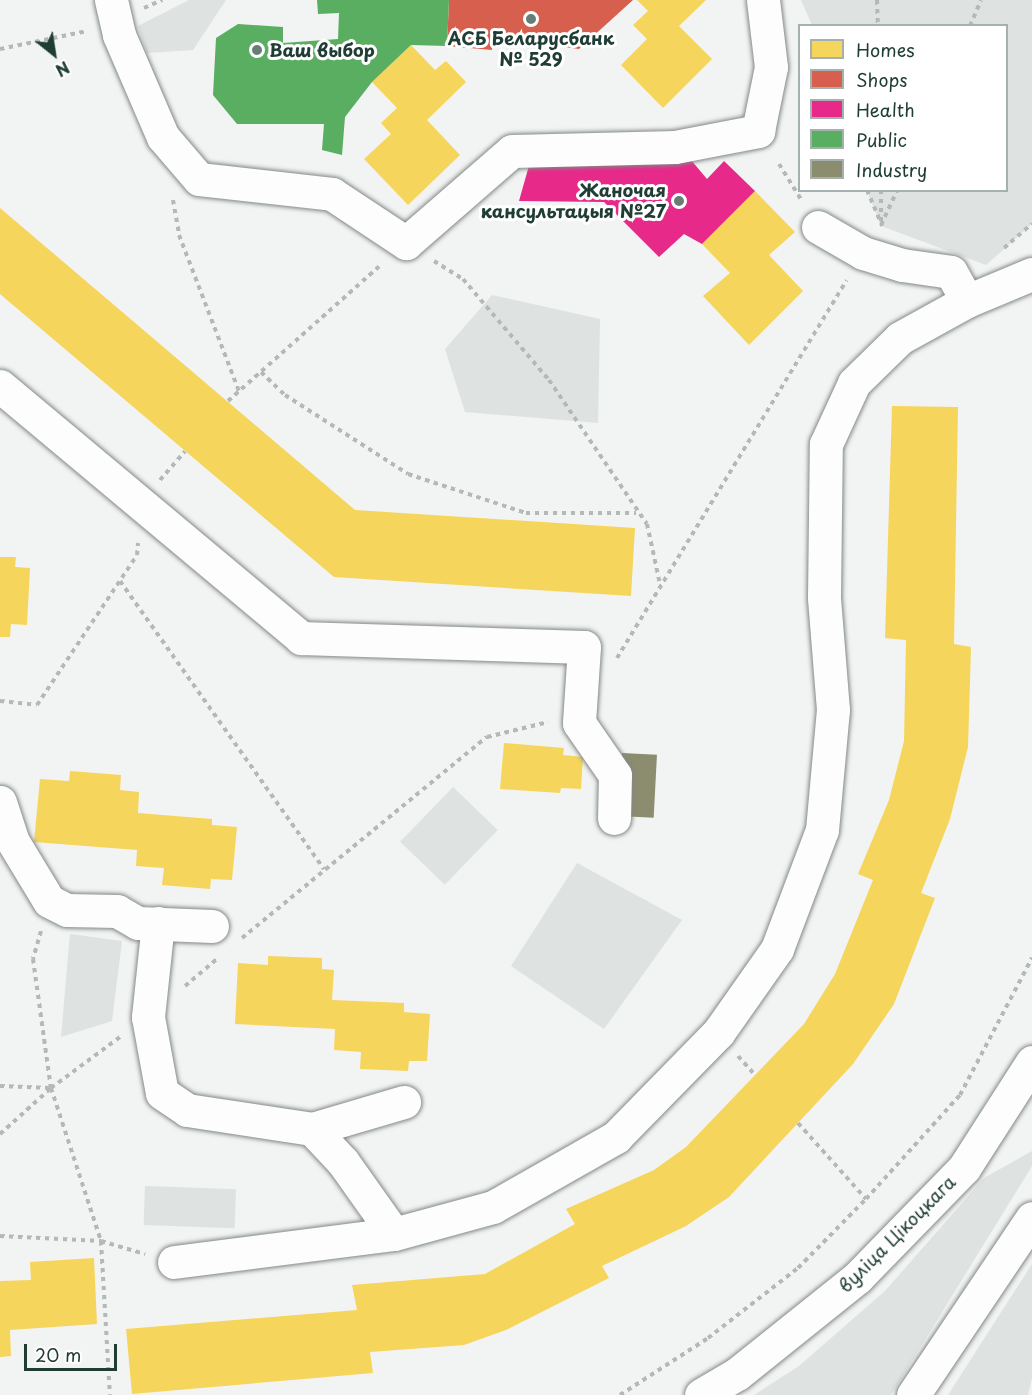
<!DOCTYPE html>
<html>
<head>
<meta charset="utf-8">
<style>
  body { margin:0 }
  #map { position:relative; width:1032px; height:1395px; overflow:hidden; background:#f2f3f3; font-family:"Playpen Sans",sans-serif }
  div>[style] { position:absolute }
  .green>* { inset:0; background:#dee2e1; transform-origin:0 0 }
  .homes>* { inset:0; background:#f6d55c }
  .shops>* { inset:0; background:#d6604d }
  .health>* { inset:0; background:#e7298a }
  .public>* { inset:0; background:#5aae61 }
  .industry>* { inset:0; background:#8c8c6e; transform-origin:0 0 }
  .path>* { height:4px; margin-top:-2px; transform-origin:0; background:repeating-linear-gradient(90deg,#b4b8b7 0 4.5px,transparent 0 9px) }
  .roads { filter:drop-shadow(0 0 2px #838988) drop-shadow(0 0 2px #838988) }
  .minor>* { height:33px; margin:-16.5px; padding:0 16.5px; transform-origin:16.5px; border-radius:16.5px; background:#fdfdfd }
  .highway>* { height:33px; margin:-16.5px; padding:0 16.5px; transform-origin:16.5px; border-radius:16.5px; background:#fdfdfd }
  .dots>* { width:16px; height:16px; translate:-50% -50%; box-sizing:border-box; border:3px solid #fff; border-radius:50% }
  span { translate:-50% -50%; white-space:nowrap; text-align:center; line-height:1.15; -webkit-text-stroke:6px #fff; paint-order:stroke }
  .poi-label { font-size:18px; color:#1f3d34; font-weight:700 }
  .left { translate:0 -50%; text-align:left }
  .right { translate:-100% -50%; text-align:right }
  .street-label { font-size:18px; color:#1f3d34 }
  .legend { position:absolute; left:798px; top:24px; width:210px; height:168px; box-sizing:border-box; background:#fff; border:2px solid #a5b1ae; margin:0; padding:8px 10px; list-style:none; font-size:18px; color:#1f3d34 }
  .legend li { display:flex; align-items:center; gap:12px; height:30px }
  .legend b { width:30px; border:2px solid #a5b1ae }
  .north { position:absolute; left:24px; top:24px; width:60px; height:60px; -webkit-text-stroke:4px #fff; paint-order:stroke; rotate:150deg; font-size:16px; font-weight:700; line-height:24px; text-align:center; color:#1f3d34 }
  .north::after { content:''; display:block; margin:auto; width:21px; height:27px; background:#1f3d34; clip-path:polygon(50% 0,100% 100%,50% 72%,0 100%) }
  .scale { position:absolute; left:24px; top:1344px; width:93px; height:27px; box-sizing:border-box; border:3px solid #1f3d34; border-top:0; padding-left:8px; font-size:18px; line-height:21px; white-space:nowrap; color:#1f3d34; -webkit-text-stroke:4px #fff; paint-order:stroke }
</style>
</head>
<body>
<div id="map">
  <div class="green">
    <i style="clip-path:polygon(189px 0,226px 0,193px 50px,147px 53px,138px 26px)"></i>
    <i style="clip-path:polygon(801px 0,1032px 0,1032px 224px,986px 265px,881px 226px,867px 191px,1006px 190px,1006px 26px,812px 25px)"></i>
    <i style="clip-path:polygon(492px 295px,600px 319px,598px 423px,465px 412px,445px 349px)"></i>
    <i style="left:453px;top:787px;width:62px;height:76px;rotate:44deg"></i>
    <i style="clip-path:polygon(577px 863px,682px 920px,604px 1029px,511px 966px)"></i>
    <i style="clip-path:polygon(70px 934px,122px 941px,112px 1021px,61px 1037px)"></i>
    <i style="clip-path:polygon(1032px 1151px,1032px 1166px,891px 1395px,754px 1395px,799px 1366px,885px 1291px,984px 1178px)"></i>
    <i style="left:145px;top:1186px;width:91px;height:39px;rotate:2deg"></i>
    <i style="clip-path:polygon(1032px 1264px,1032px 1378px,1028px 1395px,948px 1395px)"></i>
  </div>
  <div class="homes">
    <i style="clip-path:polygon(637px 0,706px 0,679px 26px,712px 59px,663px 108px,621px 65px,647px 39px,633px 25px,648px 11px)"></i>
    <i style="clip-path:polygon(411px 45px,435px 70px,446px 61px,466px 82px,427px 120px,460px 155px,408px 205px,364px 159px,391px 134px,381px 123px,397px 108px,372px 82px)"></i>
    <i style="clip-path:polygon(755px 191px,795px 232px,769px 255px,803px 291px,749px 345px,703px 296px,730px 273px,702px 244px)"></i>
    <i style="clip-path:polygon(0 208px,355px 510px,635px 528px,631px 596px,334px 577px,0 294px)"></i>
    <i style="clip-path:polygon(892px 406px,958px 407px,954px 644px,971px 647px,968px 747px,950px 819px,921px 893px,935px 898px,894px 1004px,853px 1064px,729px 1197px,686px 1226px,602px 1266px,609px 1278px,506px 1330px,464px 1345px,370px 1352px,373px 1373px,132px 1394px,126px 1329px,357px 1310px,352px 1285px,485px 1274px,575px 1224px,566px 1209px,654px 1170px,686px 1147px,804px 1024px,835px 974px,873px 880px,858px 874px,889px 800px,904px 741px,906px 640px,885px 638px)"></i>
    <i style="clip-path:polygon(0 557px,16px 557px,15px 567px,30px 568px,27px 625px,11px 624px,10px 637px,0 637px)"></i>
    <i style="clip-path:polygon(504px 743px,564px 748px,563px 755px,583px 757px,581px 789px,561px 788px,560px 793px,500px 789px)"></i>
    <i style="clip-path:polygon(70px 771px,121px 775px,120px 790px,139px 792px,138px 813px,212px 819px,212px 825px,237px 827px,232px 880px,211px 879px,210px 889px,162px 885px,164px 868px,136px 866px,137px 850px,34px 842px,40px 779px,69px 781px)"></i>
    <i style="clip-path:polygon(268px 956px,322px 958px,322px 969px,334px 970px,332px 1000px,404px 1003px,404px 1012px,430px 1014px,427px 1061px,409px 1061px,408px 1071px,360px 1069px,361px 1052px,334px 1050px,335px 1029px,235px 1024px,238px 963px,268px 965px)"></i>
    <i style="clip-path:polygon(94px 1258px,97px 1324px,10px 1330px,11px 1356px,0 1357px,0 1281px,31px 1280px,30px 1262px)"></i>
  </div>
  <div class="shops">
    <i style="clip-path:polygon(449px 0,633px 0,579px 49px,491px 37px,492px 50px,447px 46px)"></i>
  </div>
  <div class="health">
    <i style="clip-path:polygon(686px 154px,707px 179px,724px 161px,755px 191px,702px 244px,684px 234px,659px 257px,604px 202px,519px 201px,532px 155px)"></i>
  </div>
  <div class="public">
    <i style="clip-path:polygon(317px 0,449px 0,447px 46px,411px 45px,372px 82px,345px 117px,342px 155px,322px 150px,324px 124px,237px 124px,213px 95px,216px 38px,238px 24px,283px 27px,283px 43px,338px 39px,339px 13px,318px 14px)"></i>
  </div>
  <div class="industry">
    <i style="left:622px;top:753px;width:35px;height:63px;rotate:3deg"></i>
  </div>
  <div class="path">
    <i style="left:877px;top:0;width:26px;rotate:88deg"></i>
    <i style="left:144px;top:8px;width:20px;rotate:-24deg"></i>
    <i style="left:970px;top:26px;width:28px;rotate:-67deg"></i>
    <i style="left:0;top:49px;width:89px;rotate:-11.7deg"></i>
    <i style="left:779px;top:164px;width:44px;rotate:58.1deg"></i>
    <i style="left:867px;top:190px;width:39px;rotate:67deg"></i>
    <i style="left:881px;top:190px;width:32px;rotate:90deg"></i>
    <i style="left:173px;top:200px;width:36px;rotate:80deg"></i>
    <i style="left:179px;top:235px;width:167px;rotate:69deg"></i>
    <i style="left:881px;top:225px;width:38px;rotate:-65deg"></i>
    <i style="left:1004px;top:248px;width:37px;rotate:-41deg"></i>
    <i style="left:434px;top:261px;width:34px;rotate:32deg"></i>
    <i style="left:463px;top:279px;width:133px;rotate:49.6deg"></i>
    <i style="left:549px;top:380px;width:174px;rotate:55.8deg"></i>
    <i style="left:647px;top:524px;width:61px;rotate:77.8deg"></i>
    <i style="left:261px;top:372px;width:33px;rotate:44deg"></i>
    <i style="left:285px;top:395px;width:146px;rotate:32.7deg"></i>
    <i style="left:408px;top:474px;width:124px;rotate:18.3deg"></i>
    <i style="left:526px;top:513px;width:110px"></i>
    <i style="left:228px;top:401px;width:206px;rotate:-41.7deg"></i>
    <i style="left:160px;top:480px;width:38px;rotate:-49deg"></i>
    <i style="left:120px;top:581px;width:353px;rotate:54.7deg"></i>
    <i style="left:617px;top:658px;width:442px;rotate:-58.7deg"></i>
    <i style="left:0;top:701px;width:37px;rotate:6deg"></i>
    <i style="left:37px;top:705px;width:180px;rotate:-56.3deg"></i>
    <i style="left:137px;top:555px;width:12px;rotate:-85deg"></i>
    <i style="left:41px;top:931px;width:29px;rotate:106deg"></i>
    <i style="left:33px;top:959px;width:130px;rotate:82.1deg"></i>
    <i style="left:242px;top:938px;width:317px;rotate:-39.4deg"></i>
    <i style="left:487px;top:737px;width:63px;rotate:-13.8deg"></i>
    <i style="left:185px;top:986px;width:43px;rotate:-40.3deg"></i>
    <i style="left:738px;top:1056px;width:25px;rotate:48deg"></i>
    <i style="left:0;top:1086px;width:51px;rotate:2.2deg"></i>
    <i style="left:51px;top:1088px;width:161px;rotate:71.9deg"></i>
    <i style="left:101px;top:1241px;width:154px;rotate:86.7deg"></i>
    <i style="left:798px;top:1123px;width:102px;rotate:48.2deg"></i>
    <i style="left:0;top:1134px;width:69px;rotate:-42deg"></i>
    <i style="left:51px;top:1088px;width:86px;rotate:-36.5deg"></i>
    <i style="left:0;top:1236px;width:101px;rotate:2.8deg"></i>
    <i style="left:101px;top:1241px;width:46px;rotate:16.5deg"></i>
    <i style="left:620px;top:1395px;width:105px;rotate:-32.9deg"></i>
    <i style="left:708px;top:1338px;width:114px;rotate:-37.9deg"></i>
    <i style="left:798px;top:1268px;width:97px;rotate:-45.4deg"></i>
    <i style="left:866px;top:1199px;width:140px;rotate:-47.9deg"></i>
    <i style="left:960px;top:1095px;width:155px;rotate:-62.3deg"></i>
  </div>
  <div class="roads">
    <div class="minor">
      <i style="left:111px;top:0;width:36px;rotate:77deg"></i>
      <i style="left:119px;top:35px;width:111px;rotate:66.7deg"></i>
      <i style="left:163px;top:137px;width:55px;rotate:49.4deg"></i>
      <i style="left:199px;top:179px;width:134px;rotate:6.4deg"></i>
      <i style="left:332px;top:194px;width:89px;rotate:33.5deg"></i>
      <i style="left:406px;top:243px;width:140px;rotate:-41deg"></i>
      <i style="left:512px;top:151px;width:163px;rotate:-1.4deg"></i>
      <i style="left:675px;top:147px;width:85px;rotate:-10.9deg"></i>
      <i style="left:758px;top:131px;width:65px;rotate:-78.5deg"></i>
      <i style="left:771px;top:67px;width:67px;rotate:-96.8deg"></i>
      <i style="left:818px;top:227px;width:52px;rotate:30deg"></i>
      <i style="left:863px;top:253px;width:41px;rotate:17.1deg"></i>
      <i style="left:902px;top:265px;width:49px;rotate:8.1deg"></i>
      <i style="left:951px;top:272px;width:33px;rotate:61deg"></i>
      <i style="left:0;top:386px;width:393px;rotate:39.9deg"></i>
      <i style="left:301px;top:638px;width:283px;rotate:1.8deg"></i>
      <i style="left:584px;top:647px;width:76px;rotate:93.8deg"></i>
      <i style="left:579px;top:723px;width:63px;rotate:55.3deg"></i>
      <i style="left:615px;top:775px;width:43px;rotate:91.3deg"></i>
      <i style="left:0;top:802px;width:40px;rotate:72deg"></i>
      <i style="left:12px;top:840px;width:71px;rotate:58.8deg"></i>
      <i style="left:49px;top:901px;width:20px;rotate:27deg"></i>
      <i style="left:67px;top:910px;width:50px;rotate:1.1deg"></i>
      <i style="left:117px;top:911px;width:24px;rotate:30deg"></i>
      <i style="left:138px;top:923px;width:74px;rotate:2.3deg"></i>
      <i style="left:158px;top:923px;width:95px;rotate:96.1deg"></i>
      <i style="left:148px;top:1017px;width:77px;rotate:79.6deg"></i>
      <i style="left:162px;top:1093px;width:30px;rotate:34deg"></i>
      <i style="left:187px;top:1110px;width:126px;rotate:8.6deg"></i>
      <i style="left:312px;top:1129px;width:96px;rotate:-16.4deg"></i>
      <i style="left:312px;top:1129px;width:45px;rotate:46.8deg"></i>
      <i style="left:343px;top:1162px;width:88px;rotate:54.7deg"></i>
      <i style="left:174px;top:1262px;width:222px;rotate:-7.3deg"></i>
      <i style="left:394px;top:1234px;width:103px;rotate:-15.3deg"></i>
      <i style="left:493px;top:1207px;width:142px;rotate:-29.6deg"></i>
      <i style="left:616px;top:1137px;width:146px;rotate:-45.6deg"></i>
      <i style="left:718px;top:1033px;width:103px;rotate:-54.9deg"></i>
      <i style="left:777px;top:949px;width:127px;rotate:-69.3deg"></i>
      <i style="left:822px;top:830px;width:121px;rotate:-84.8deg"></i>
      <i style="left:833px;top:710px;width:113px;rotate:-94.6deg"></i>
      <i style="left:824px;top:597px;width:153px;rotate:-89.3deg"></i>
      <i style="left:826px;top:444px;width:67px;rotate:-65.3deg"></i>
      <i style="left:854px;top:383px;width:64px;rotate:-44.4deg"></i>
      <i style="left:900px;top:338px;width:77px;rotate:-28.9deg"></i>
      <i style="left:967px;top:301px;width:70px;rotate:-22.6deg"></i>
      <i style="left:701px;top:1395px;width:42px;rotate:-30.3deg"></i>
      <i style="left:737px;top:1374px;width:155px;rotate:-38.7deg"></i>
      <i style="left:858px;top:1277px;width:152px;rotate:-45.8deg"></i>
      <i style="left:964px;top:1168px;width:126px;rotate:-57.3deg"></i>
    </div>
    <div class="highway">
      <i style="left:913px;top:1395px;width:213px;rotate:-56.1deg"></i>
    </div>
  </div>
  <div class="dots">
    <i style="left:531px;top:19px;background:#697d77"></i>
    <i style="left:257px;top:50px;background:#697d77"></i>
    <i style="left:679px;top:201px;background:#697d77"></i>
  </div>
  <div class="poi-label">
    <span style="left:531px;top:49px">АСБ Беларусбанк<br>№ 529</span>
    <span class="left" style="left:269px;top:50px">Ваш выбор</span>
    <span class="right" style="left:666px;top:201px">Жаночая<br>кансультацыя №27</span>
  </div>
  <div class="street-label">
    <span style="left:897px;top:1234px;rotate:-45deg">вуліца Цікоцкага</span>
  </div>
  <ul class="legend">
  <li><b style="height:16px;background:#f6d55c"></b>Homes</li>
  <li><b style="height:16px;background:#d6604d"></b>Shops</li>
  <li><b style="height:16px;background:#e7298a"></b>Health</li>
  <li><b style="height:16px;background:#5aae61"></b>Public</li>
  <li><b style="height:16px;background:#8c8c6e"></b>Industry</li>
  </ul>
  <div class="north">N</div>
  <div class="scale">20 m</div>
</div>
</body>
</html>
